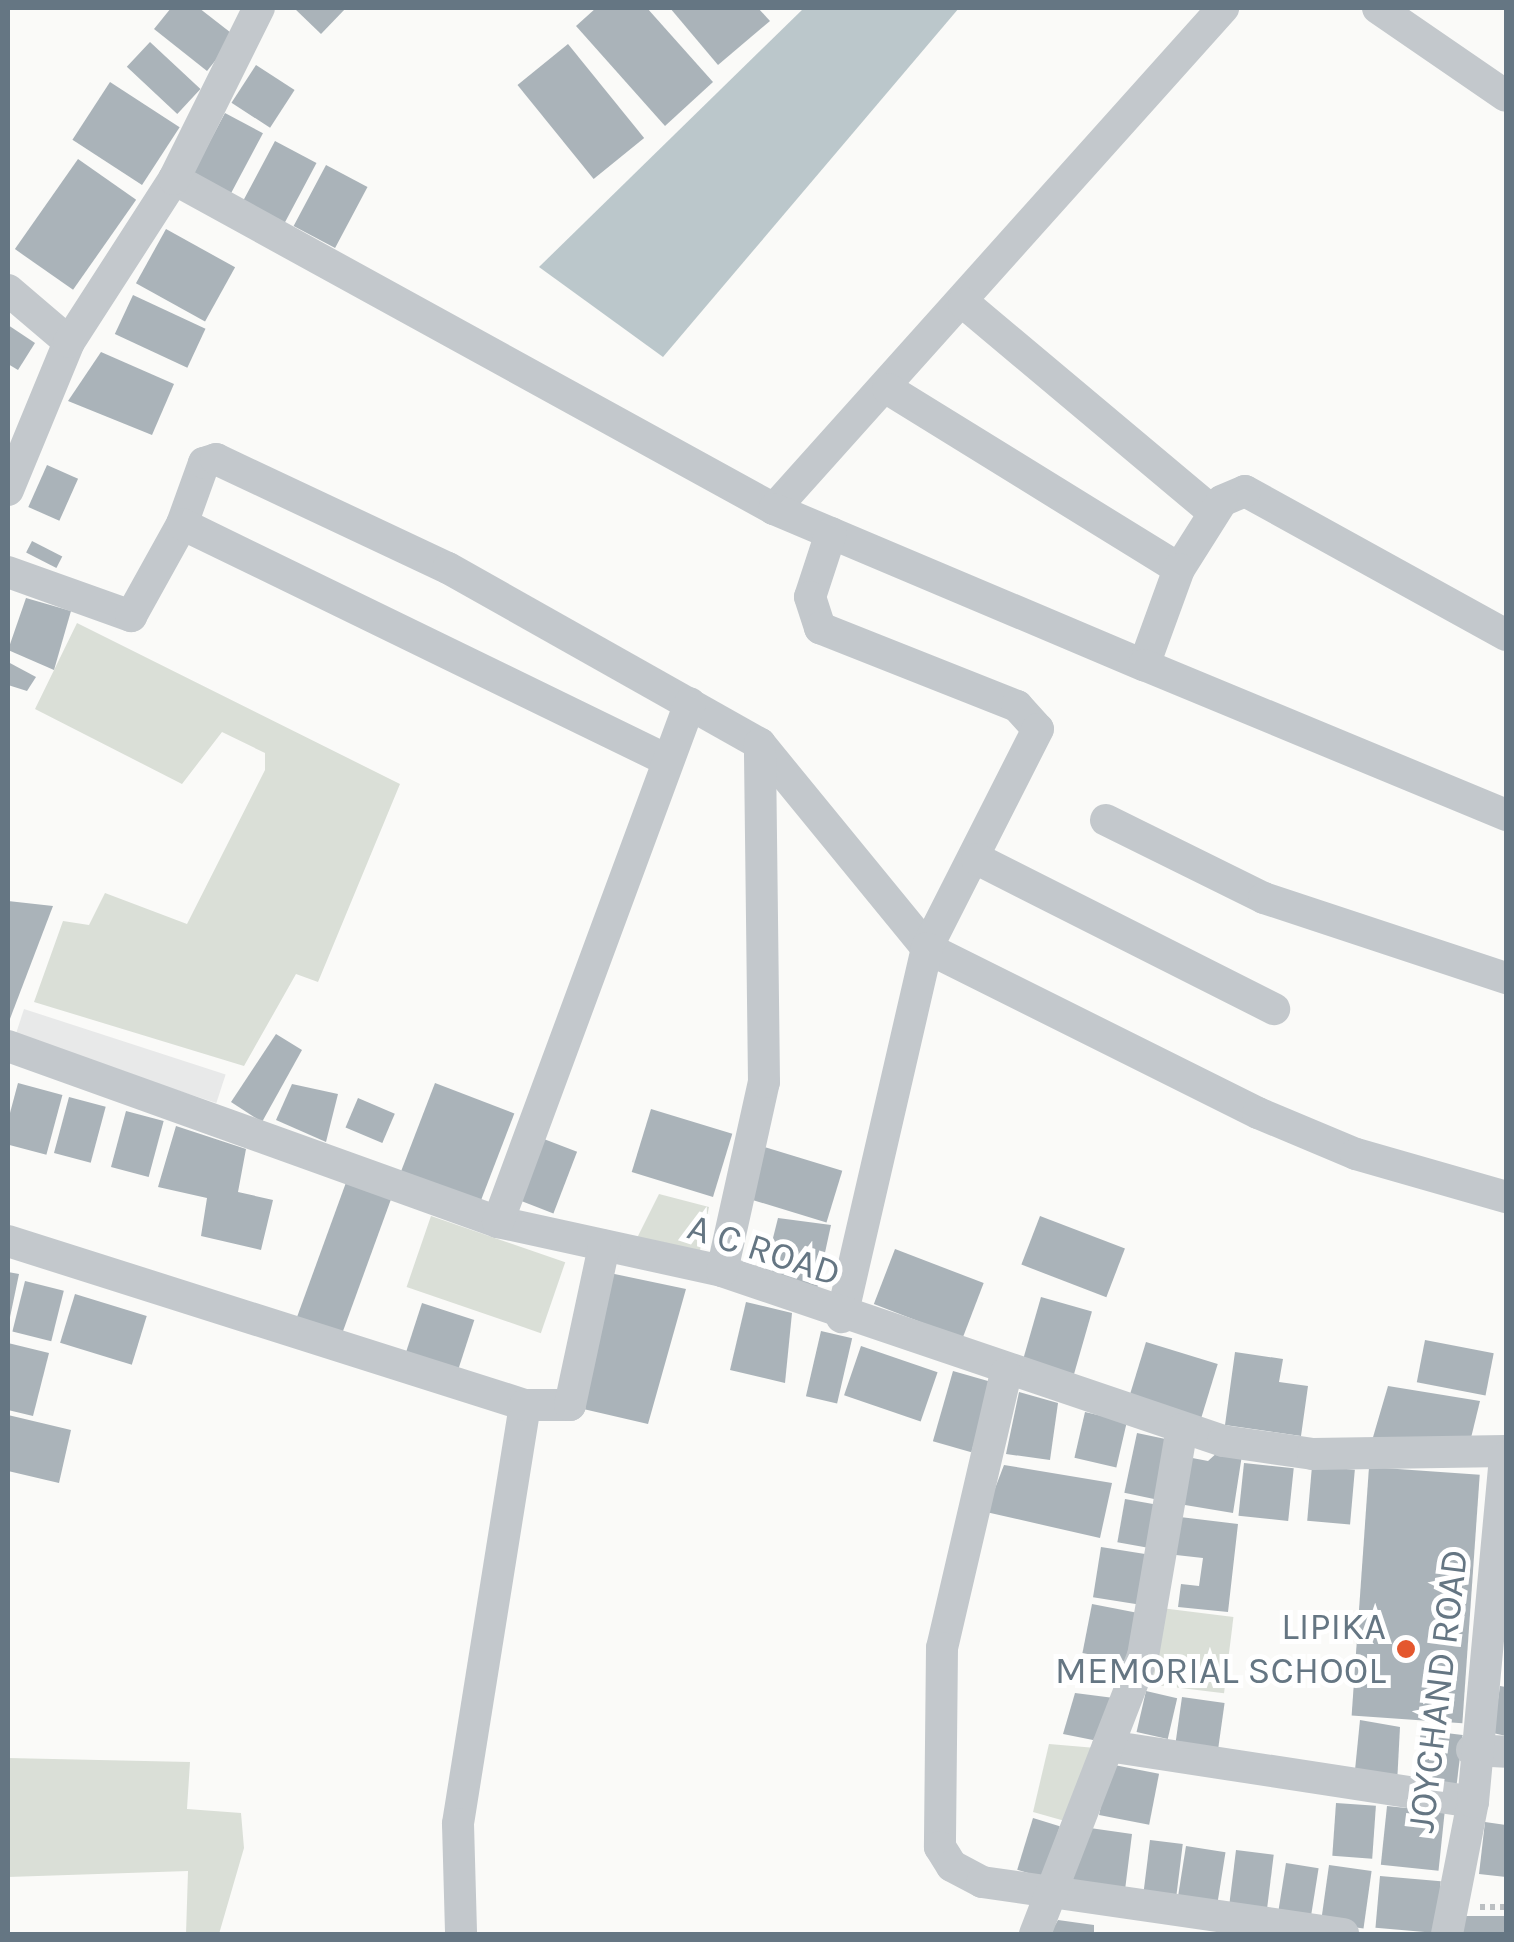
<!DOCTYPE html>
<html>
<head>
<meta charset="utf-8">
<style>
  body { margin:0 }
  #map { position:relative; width:1514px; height:1942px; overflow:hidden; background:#fafaf8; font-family:Karla,sans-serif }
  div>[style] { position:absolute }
  .built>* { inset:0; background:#e8e9e9; transform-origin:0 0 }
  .green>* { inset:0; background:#dadfd7; transform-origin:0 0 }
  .water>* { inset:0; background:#bbc7cb }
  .building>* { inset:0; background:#aab3b9; transform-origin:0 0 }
  .path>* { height:6px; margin-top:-3px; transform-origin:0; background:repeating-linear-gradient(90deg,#bbbfc2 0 5px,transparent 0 10px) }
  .minor>* { height:32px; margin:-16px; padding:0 16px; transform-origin:16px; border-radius:16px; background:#c3c8cc }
  .dots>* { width:28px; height:28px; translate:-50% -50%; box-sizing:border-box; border:5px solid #fff; border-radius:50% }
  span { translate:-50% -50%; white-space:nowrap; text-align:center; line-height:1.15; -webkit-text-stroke:10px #fff; paint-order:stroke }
  .street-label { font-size:38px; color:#657683 }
  .poi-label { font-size:38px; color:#657683 }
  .right { translate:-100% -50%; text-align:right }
  .frame { position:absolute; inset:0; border:10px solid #657683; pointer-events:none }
</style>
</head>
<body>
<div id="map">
  <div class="built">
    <i style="left:24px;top:1009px;width:212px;height:30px;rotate:18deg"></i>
  </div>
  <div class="green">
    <i style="clip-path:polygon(77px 623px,400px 784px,318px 982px,296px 974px,244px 1066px,34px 1002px,63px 921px,89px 925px,105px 893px,187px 924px,265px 770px,265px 753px,222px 732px,182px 784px,35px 709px)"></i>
    <i style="clip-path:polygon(659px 1194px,709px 1207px,699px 1255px,636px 1240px)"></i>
    <i style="left:431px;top:1216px;width:142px;height:75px;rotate:19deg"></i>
    <i style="left:1161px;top:1608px;width:73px;height:77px;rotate:7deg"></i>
    <i style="clip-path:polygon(1049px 1744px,1096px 1748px,1065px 1821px,1033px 1812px)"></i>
    <i style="clip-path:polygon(8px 1758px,190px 1762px,187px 1809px,241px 1813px,244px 1848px,219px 1934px,186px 1934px,188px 1871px,8px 1877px)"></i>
  </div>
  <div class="water">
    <i style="clip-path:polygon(804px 8px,959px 8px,663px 357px,539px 267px)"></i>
  </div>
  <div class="building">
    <i style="clip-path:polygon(171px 8px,199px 8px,235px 36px,207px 71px,154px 29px)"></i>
    <i style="clip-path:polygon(294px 8px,346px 8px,321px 34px)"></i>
    <i style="clip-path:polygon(596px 8px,647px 8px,713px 82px,665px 126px,576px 26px)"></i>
    <i style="clip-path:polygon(670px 8px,758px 8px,770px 21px,718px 65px)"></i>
    <i style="left:150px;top:42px;width:69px;height:34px;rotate:43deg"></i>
    <i style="left:568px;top:44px;width:121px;height:65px;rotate:51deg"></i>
    <i style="left:256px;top:65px;width:46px;height:45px;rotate:33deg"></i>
    <i style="left:110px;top:82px;width:83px;height:69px;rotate:33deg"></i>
    <i style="left:225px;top:113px;width:43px;height:72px;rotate:28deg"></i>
    <i style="left:275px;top:141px;width:47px;height:68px;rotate:28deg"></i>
    <i style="left:78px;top:159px;width:71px;height:110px;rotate:35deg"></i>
    <i style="left:326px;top:165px;width:47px;height:69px;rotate:28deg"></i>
    <i style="left:166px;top:229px;width:79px;height:62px;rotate:29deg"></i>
    <i style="left:133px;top:295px;width:80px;height:43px;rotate:25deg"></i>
    <i style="clip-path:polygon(8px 325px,35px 343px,18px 370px,8px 364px)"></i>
    <i style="clip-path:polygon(101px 352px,174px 384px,152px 435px,68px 401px)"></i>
    <i style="left:47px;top:465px;width:34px;height:46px;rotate:24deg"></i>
    <i style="left:32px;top:541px;width:34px;height:13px;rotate:27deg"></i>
    <i style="clip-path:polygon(26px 598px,71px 611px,54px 670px,8px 650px)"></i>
    <i style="clip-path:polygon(8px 662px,36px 677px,27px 691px,8px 685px)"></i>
    <i style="clip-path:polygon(8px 901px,53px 906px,8px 1024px)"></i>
    <i style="clip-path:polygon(276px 1034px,302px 1050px,262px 1122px,231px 1102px)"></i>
    <i style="left:18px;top:1083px;width:46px;height:62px;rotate:15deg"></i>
    <i style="left:435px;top:1083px;width:85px;height:96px;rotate:21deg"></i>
    <i style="clip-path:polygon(292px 1084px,338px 1094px,326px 1142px,276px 1120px)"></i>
    <i style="left:69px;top:1097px;width:38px;height:58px;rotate:15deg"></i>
    <i style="left:358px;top:1098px;width:40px;height:32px;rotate:23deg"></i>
    <i style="left:651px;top:1109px;width:85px;height:66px;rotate:17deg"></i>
    <i style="left:126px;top:1111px;width:39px;height:58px;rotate:15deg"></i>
    <i style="clip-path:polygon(176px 1126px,246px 1149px,238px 1192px,273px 1200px,261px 1250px,201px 1236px,207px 1198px,158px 1187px)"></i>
    <i style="left:536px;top:1136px;width:44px;height:66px;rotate:21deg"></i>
    <i style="left:761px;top:1146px;width:85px;height:54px;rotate:17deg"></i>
    <i style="left:348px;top:1177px;width:48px;height:153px;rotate:20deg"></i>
    <i style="left:1040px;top:1216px;width:91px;height:52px;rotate:21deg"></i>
    <i style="clip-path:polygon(778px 1218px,831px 1225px,816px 1294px,764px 1274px)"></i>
    <i style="left:895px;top:1249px;width:95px;height:59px;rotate:21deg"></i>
    <i style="clip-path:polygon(8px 1272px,19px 1274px,9px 1322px,8px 1322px)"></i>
    <i style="clip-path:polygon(605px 1272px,686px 1289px,648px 1424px,579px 1408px)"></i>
    <i style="left:25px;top:1281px;width:40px;height:52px;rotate:14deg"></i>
    <i style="left:75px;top:1294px;width:75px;height:51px;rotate:17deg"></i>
    <i style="left:1041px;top:1297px;width:53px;height:65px;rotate:16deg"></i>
    <i style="clip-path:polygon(746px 1302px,792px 1313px,785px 1383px,730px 1370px)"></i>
    <i style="left:422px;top:1303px;width:55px;height:52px;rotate:18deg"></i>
    <i style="left:821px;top:1331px;width:32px;height:67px;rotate:13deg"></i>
    <i style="left:1425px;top:1340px;width:70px;height:43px;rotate:11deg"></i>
    <i style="left:1146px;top:1342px;width:75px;height:58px;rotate:17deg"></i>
    <i style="clip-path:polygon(8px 1343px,49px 1353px,33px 1416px,8px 1410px)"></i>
    <i style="left:861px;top:1346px;width:81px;height:52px;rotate:19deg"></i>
    <i style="clip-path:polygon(1235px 1352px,1283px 1359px,1279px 1382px,1308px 1386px,1301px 1436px,1225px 1425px)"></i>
    <i style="left:953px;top:1371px;width:40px;height:73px;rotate:16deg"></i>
    <i style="clip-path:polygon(1388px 1386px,1480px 1401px,1470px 1442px,1371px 1444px)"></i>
    <i style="clip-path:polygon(1019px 1392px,1058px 1403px,1050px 1460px,1006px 1454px)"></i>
    <i style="left:1085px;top:1412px;width:43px;height:47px;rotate:13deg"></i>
    <i style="clip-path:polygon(8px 1415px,71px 1430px,59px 1483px,8px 1471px)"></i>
    <i style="left:1137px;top:1433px;width:34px;height:61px;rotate:12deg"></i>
    <i style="clip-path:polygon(1219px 1451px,1242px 1455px,1233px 1513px,1179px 1504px,1187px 1457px,1208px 1461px)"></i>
    <i style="left:1244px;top:1463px;width:50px;height:53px;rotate:6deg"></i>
    <i style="clip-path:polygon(1004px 1465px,1112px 1483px,1100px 1538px,986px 1512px)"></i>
    <i style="left:1312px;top:1466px;width:43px;height:55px;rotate:5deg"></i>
    <i style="left:1369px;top:1467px;width:111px;height:249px;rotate:4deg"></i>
    <i style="left:1125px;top:1499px;width:34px;height:44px;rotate:10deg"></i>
    <i style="clip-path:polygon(1180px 1517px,1238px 1524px,1228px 1612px,1178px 1607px,1181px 1584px,1199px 1586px,1203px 1558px,1176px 1555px)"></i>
    <i style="left:1101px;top:1547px;width:51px;height:51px;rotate:9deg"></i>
    <i style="left:1092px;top:1604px;width:51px;height:50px;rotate:11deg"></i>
    <i style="clip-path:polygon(1500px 1686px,1506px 1687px,1506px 1736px,1493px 1733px)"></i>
    <i style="left:1146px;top:1691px;width:32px;height:42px;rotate:13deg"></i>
    <i style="clip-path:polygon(1075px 1693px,1114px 1698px,1103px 1742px,1063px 1734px)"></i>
    <i style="left:1182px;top:1697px;width:43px;height:53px;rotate:8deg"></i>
    <i style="clip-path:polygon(1360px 1720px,1400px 1727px,1397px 1784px,1355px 1770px)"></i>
    <i style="left:1421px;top:1730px;width:42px;height:53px;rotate:7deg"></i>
    <i style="left:1109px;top:1764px;width:51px;height:52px;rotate:11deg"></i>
    <i style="left:1336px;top:1803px;width:40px;height:53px;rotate:4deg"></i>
    <i style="left:1387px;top:1806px;width:58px;height:59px;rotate:6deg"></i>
    <i style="left:1033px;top:1818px;width:28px;height:54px;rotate:17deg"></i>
    <i style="clip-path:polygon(1485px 1822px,1506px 1825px,1506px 1877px,1479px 1874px)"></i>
    <i style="clip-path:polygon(1083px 1827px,1132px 1834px,1124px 1898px,1063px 1891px)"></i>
    <i style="left:1150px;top:1840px;width:33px;height:54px;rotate:7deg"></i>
    <i style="left:1186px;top:1846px;width:40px;height:58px;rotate:9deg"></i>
    <i style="left:1236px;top:1850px;width:38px;height:59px;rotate:7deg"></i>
    <i style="left:1286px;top:1863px;width:33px;height:56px;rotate:9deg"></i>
    <i style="left:1329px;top:1865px;width:43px;height:58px;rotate:8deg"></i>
    <i style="left:1380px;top:1876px;width:61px;height:52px;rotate:5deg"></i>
    <i style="left:1461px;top:1916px;width:45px;height:18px"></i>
    <i style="clip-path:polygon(1058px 1920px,1094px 1925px,1094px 1934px,1050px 1934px)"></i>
  </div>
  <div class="path">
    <i style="left:1480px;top:1907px;width:26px"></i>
  </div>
  <div class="minor">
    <i style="left:1378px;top:8px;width:155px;rotate:34.5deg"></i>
    <i style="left:174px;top:179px;width:685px;rotate:28.81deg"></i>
    <i style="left:774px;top:509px;width:673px;rotate:-48.13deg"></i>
    <i style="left:8px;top:290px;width:80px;rotate:40.4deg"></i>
    <i style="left:964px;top:303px;width:326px;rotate:40deg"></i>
    <i style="left:888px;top:389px;width:342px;rotate:31.7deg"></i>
    <i style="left:8px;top:490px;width:160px;rotate:-67.6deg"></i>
    <i style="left:69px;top:342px;width:194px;rotate:-57.2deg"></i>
    <i style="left:174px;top:179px;width:191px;rotate:-63.6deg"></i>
    <i style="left:774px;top:509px;width:402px;rotate:22.9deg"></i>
    <i style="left:182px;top:524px;width:65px;rotate:-70.2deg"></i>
    <i style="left:204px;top:463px;width:13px;rotate:-18deg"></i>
    <i style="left:216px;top:459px;width:256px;rotate:25.2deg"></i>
    <i style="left:448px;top:568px;width:358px;rotate:29.4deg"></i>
    <i style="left:760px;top:744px;width:264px;rotate:50.7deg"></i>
    <i style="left:927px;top:948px;width:370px;rotate:26.5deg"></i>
    <i style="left:1258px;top:1113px;width:106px;rotate:22.7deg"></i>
    <i style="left:1356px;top:1154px;width:156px;rotate:16deg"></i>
    <i style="left:831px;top:533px;width:67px;rotate:108.2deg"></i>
    <i style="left:810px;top:597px;width:33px;rotate:72deg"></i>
    <i style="left:820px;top:628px;width:212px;rotate:21.6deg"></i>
    <i style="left:1017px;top:706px;width:31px;rotate:48deg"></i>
    <i style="left:1038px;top:729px;width:246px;rotate:116.9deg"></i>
    <i style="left:927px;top:948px;width:379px;rotate:103deg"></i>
    <i style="left:8px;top:572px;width:131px;rotate:19.7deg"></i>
    <i style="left:131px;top:616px;width:105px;rotate:-61deg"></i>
    <i style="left:182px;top:524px;width:539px;rotate:25.95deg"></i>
    <i style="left:1506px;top:635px;width:298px;rotate:-151.1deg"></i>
    <i style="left:1245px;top:491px;width:25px;rotate:157deg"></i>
    <i style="left:1222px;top:501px;width:80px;rotate:122.3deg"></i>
    <i style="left:1179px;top:569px;width:102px;rotate:110deg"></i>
    <i style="left:1144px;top:665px;width:392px;rotate:22.5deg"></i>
    <i style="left:1106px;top:820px;width:176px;rotate:26.3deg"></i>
    <i style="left:1264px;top:898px;width:255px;rotate:18.3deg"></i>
    <i style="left:977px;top:859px;width:333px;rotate:26.8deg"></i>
    <i style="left:8px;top:1046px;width:521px;rotate:19.76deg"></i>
    <i style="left:498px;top:1222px;width:229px;rotate:12.3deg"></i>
    <i style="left:722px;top:1271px;width:529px;rotate:18.74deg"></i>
    <i style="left:1223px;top:1441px;width:91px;rotate:8.2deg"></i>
    <i style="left:1313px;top:1454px;width:193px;rotate:-0.9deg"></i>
    <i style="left:498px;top:1222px;width:553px;rotate:-69.7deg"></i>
    <i style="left:8px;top:1241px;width:542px;rotate:17.6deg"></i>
    <i style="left:525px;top:1405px;width:424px;rotate:99.1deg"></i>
    <i style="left:458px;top:1824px;width:110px;rotate:88.4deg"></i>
    <i style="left:722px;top:1271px;width:194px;rotate:-77.5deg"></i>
    <i style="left:764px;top:1082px;width:338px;rotate:-90.7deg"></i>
    <i style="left:1006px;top:1373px;width:282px;rotate:103.1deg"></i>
    <i style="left:942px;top:1648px;width:199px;rotate:90.6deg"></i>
    <i style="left:940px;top:1847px;width:22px;rotate:58deg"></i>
    <i style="left:952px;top:1866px;width:34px;rotate:28deg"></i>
    <i style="left:982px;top:1882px;width:365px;rotate:8.2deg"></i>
    <i style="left:525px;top:1405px;width:45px"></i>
    <i style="left:570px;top:1405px;width:163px;rotate:-77.9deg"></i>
    <i style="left:1108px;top:1746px;width:369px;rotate:8.7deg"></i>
    <i style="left:1472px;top:1750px;width:34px;rotate:3deg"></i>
    <i style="left:1035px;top:1934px;width:298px;rotate:-68.8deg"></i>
    <i style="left:1143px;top:1656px;width:230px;rotate:-80.3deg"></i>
    <i style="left:1447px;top:1934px;width:135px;rotate:-78.9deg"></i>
    <i style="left:1473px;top:1802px;width:346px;rotate:-84.7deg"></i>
  </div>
  <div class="dots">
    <i style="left:1406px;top:1649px;background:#e4572e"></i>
  </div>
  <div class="street-label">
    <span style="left:764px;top:1250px;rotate:18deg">A C ROAD</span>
    <span style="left:1438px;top:1691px;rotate:-83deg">JOYCHAND ROAD</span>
  </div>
  <div class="poi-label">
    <span class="right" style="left:1386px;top:1649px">LIPIKA<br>MEMORIAL SCHOOL</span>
  </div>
  <div class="frame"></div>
</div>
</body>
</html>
